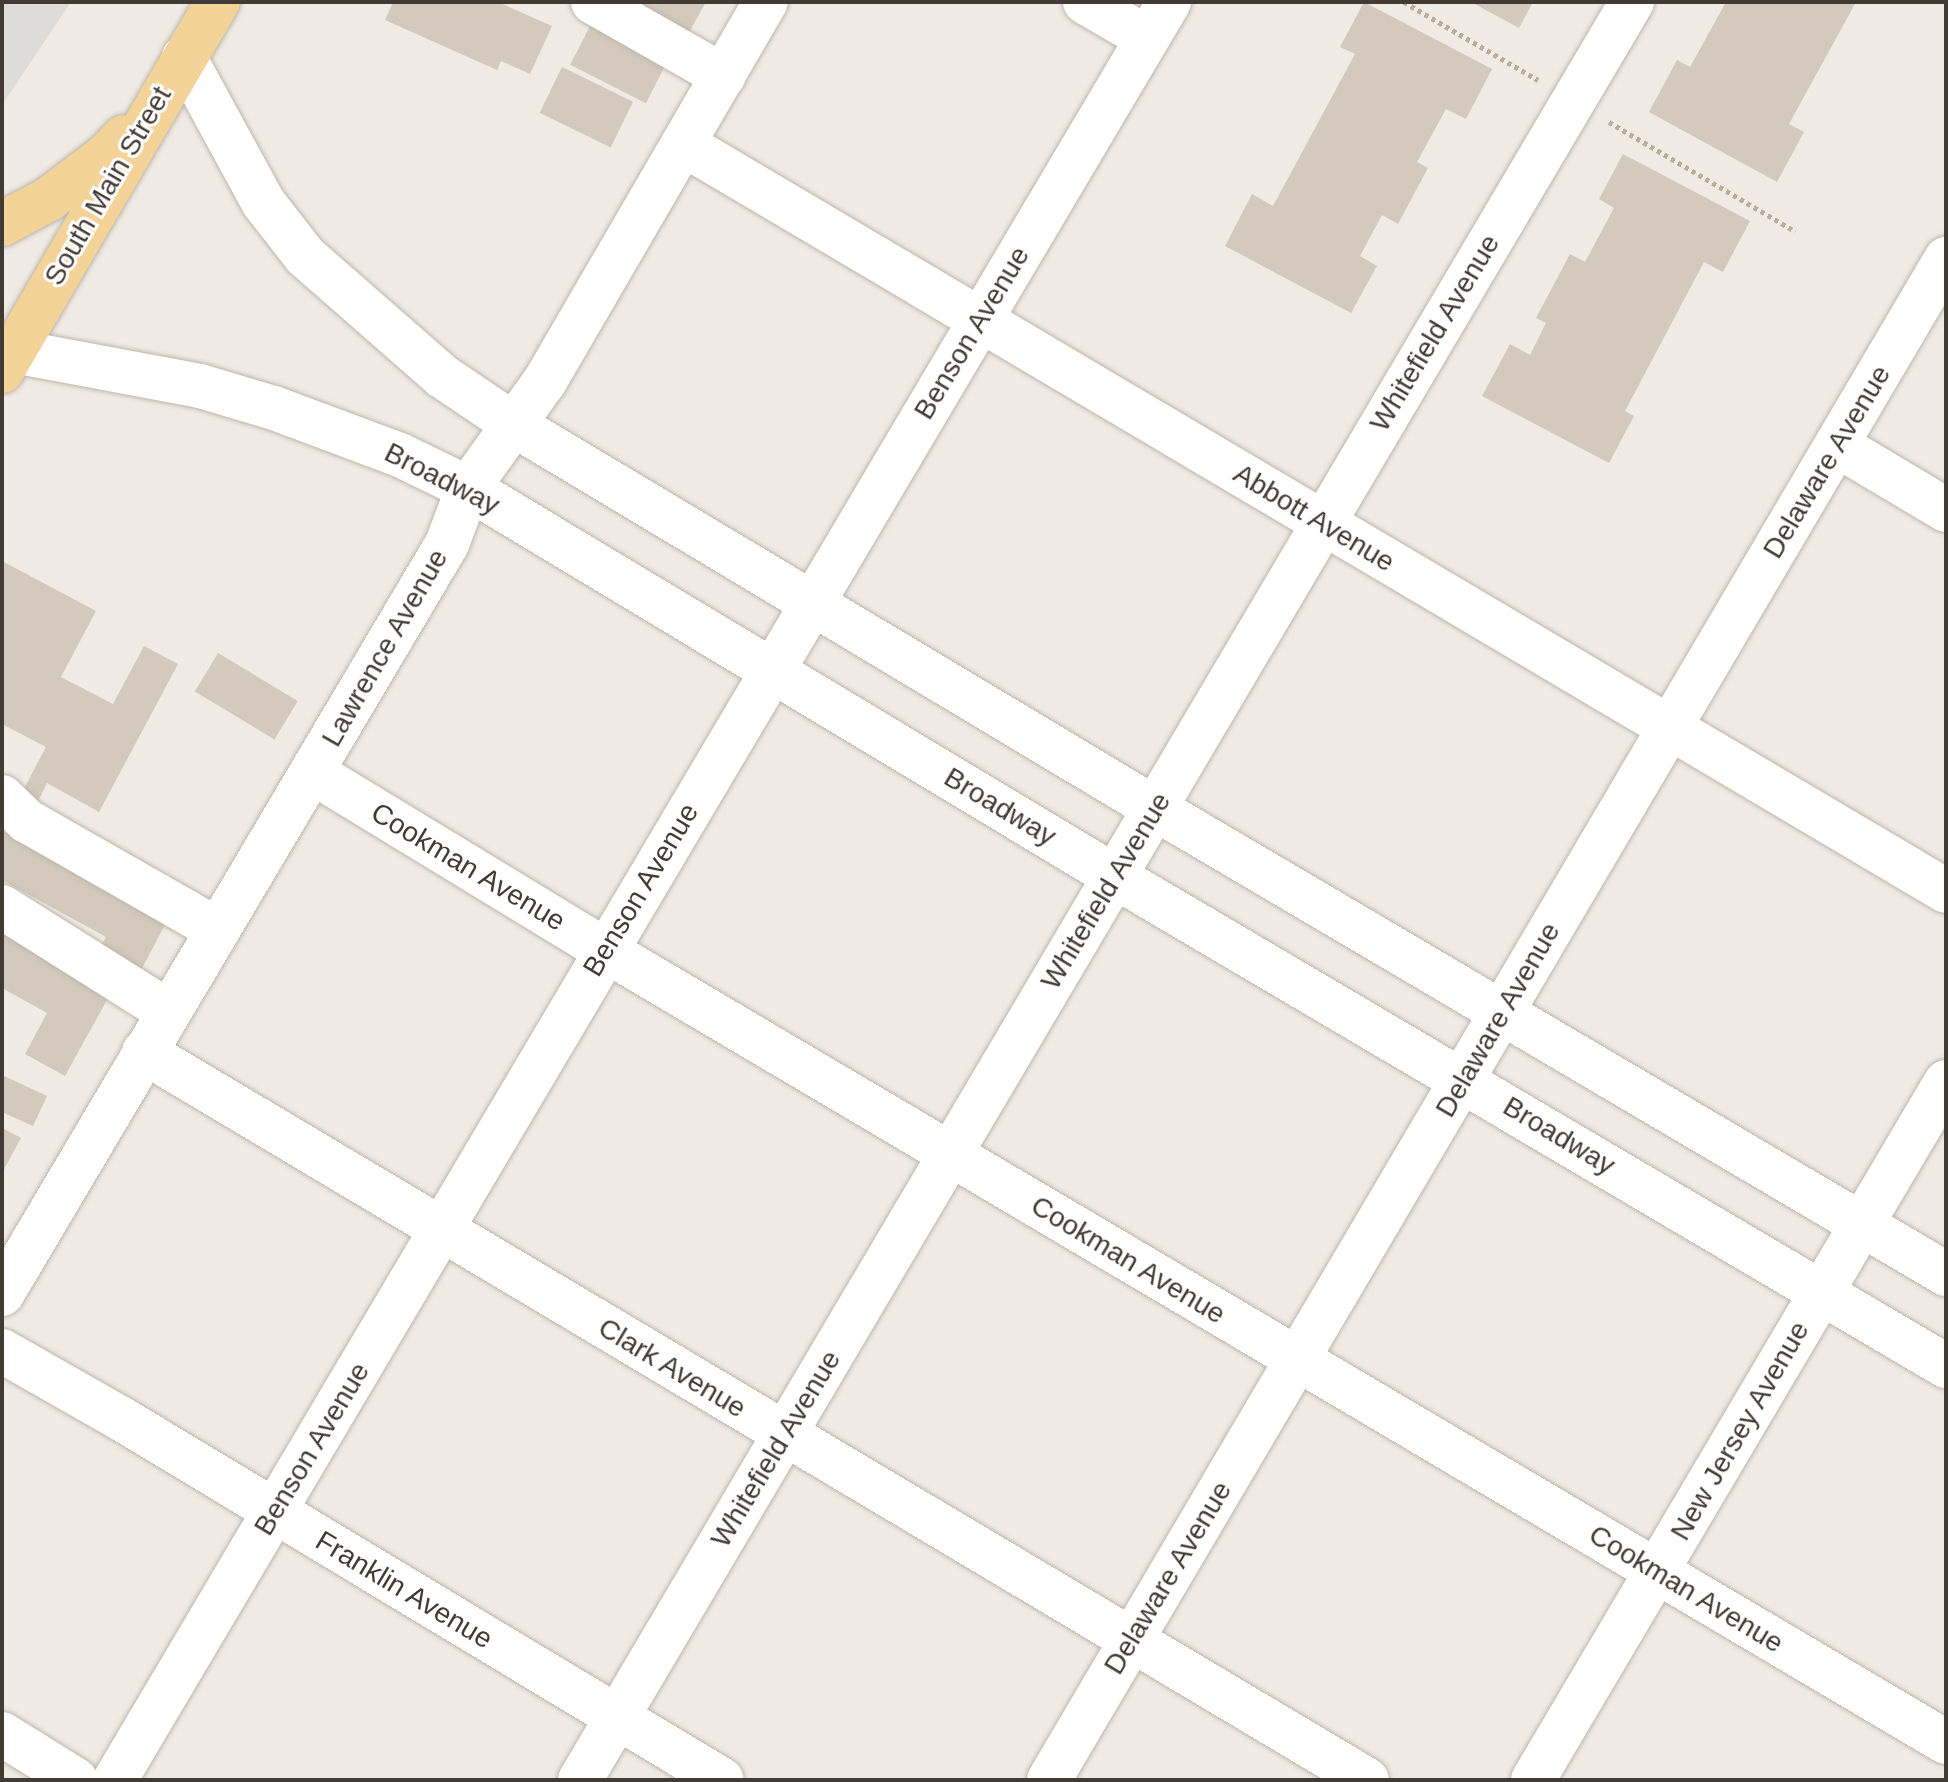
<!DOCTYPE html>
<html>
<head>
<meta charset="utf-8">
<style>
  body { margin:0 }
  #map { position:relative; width:1948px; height:1782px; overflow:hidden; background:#f0ebe4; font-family:Helvetica,sans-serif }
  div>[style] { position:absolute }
  .parking>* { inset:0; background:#dedcd9 }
  .building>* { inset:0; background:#d3c9bd; transform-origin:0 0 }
  .path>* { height:5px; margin-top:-2.5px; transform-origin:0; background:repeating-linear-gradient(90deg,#bbad9a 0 4px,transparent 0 8px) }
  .roads { filter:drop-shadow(0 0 2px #bdb5ab) drop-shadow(0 0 2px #bdb5ab) }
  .minor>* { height:44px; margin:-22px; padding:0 22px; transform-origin:22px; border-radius:22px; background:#fff }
  .major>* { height:44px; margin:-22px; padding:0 22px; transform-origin:22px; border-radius:22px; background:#f4d399 }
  span { translate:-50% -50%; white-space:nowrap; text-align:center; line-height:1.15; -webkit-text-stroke:6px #fff; paint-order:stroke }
  .street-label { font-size:28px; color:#413b34 }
  .frame { position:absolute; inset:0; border:4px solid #413b34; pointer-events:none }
</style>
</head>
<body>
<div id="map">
  <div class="parking">
    <i style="clip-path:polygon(2px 2px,71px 2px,2px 105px)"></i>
  </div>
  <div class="building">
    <i style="clip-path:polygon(393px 2px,498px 2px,552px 26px,530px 74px,501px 61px,497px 70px,385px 20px)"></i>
    <i style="clip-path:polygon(629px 2px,706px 2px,688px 34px)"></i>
    <i style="clip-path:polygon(1364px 2px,1492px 69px,1466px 119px,1446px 109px,1417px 162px,1428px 168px,1398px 224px,1382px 215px,1360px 256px,1377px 266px,1351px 313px,1225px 246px,1252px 194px,1273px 206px,1355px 54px,1340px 47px)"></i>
    <i style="clip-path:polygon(1471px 2px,1533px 2px,1519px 28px)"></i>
    <i style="clip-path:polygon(1726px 2px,1856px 2px,1789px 124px,1804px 132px,1777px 182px,1649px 112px,1677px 60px,1690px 67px)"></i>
    <i style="left:592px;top:22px;width:85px;height:48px;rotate:27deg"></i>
    <i style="left:562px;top:67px;width:79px;height:51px;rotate:26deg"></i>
    <i style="clip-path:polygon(1623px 154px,1750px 221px,1723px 272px,1704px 262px,1625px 411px,1634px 416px,1609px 463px,1482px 396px,1510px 344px,1530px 355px,1546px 323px,1536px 318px,1570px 254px,1585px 262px,1614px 208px,1599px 199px)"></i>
    <i style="clip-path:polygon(2px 561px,96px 611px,61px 677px,113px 704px,144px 646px,178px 664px,99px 812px,47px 783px,35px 807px,19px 798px,46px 747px,2px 724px)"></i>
    <i style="left:218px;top:653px;width:93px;height:45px;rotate:31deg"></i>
    <i style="clip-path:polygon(2px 831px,167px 921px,140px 972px,99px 950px,106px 937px,2px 880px)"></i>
    <i style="clip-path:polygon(2px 928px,113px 989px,65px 1076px,25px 1054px,47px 1013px,2px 988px)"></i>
    <i style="clip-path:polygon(2px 1075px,47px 1096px,33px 1126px,2px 1112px)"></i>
    <i style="clip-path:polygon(2px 1128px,21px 1138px,2px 1173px)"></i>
  </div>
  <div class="path">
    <i style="left:1404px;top:2px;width:155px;rotate:30.2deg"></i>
    <i style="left:1609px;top:122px;width:216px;rotate:30.4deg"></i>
  </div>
  <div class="roads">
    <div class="minor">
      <i style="left:593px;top:2px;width:150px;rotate:29.6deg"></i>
      <i style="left:1085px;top:2px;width:72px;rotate:30.1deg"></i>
      <i style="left:184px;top:57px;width:165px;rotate:61.4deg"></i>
      <i style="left:263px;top:202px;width:68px;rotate:52.1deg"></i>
      <i style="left:305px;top:256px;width:182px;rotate:41.2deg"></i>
      <i style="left:442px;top:376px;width:89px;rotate:34deg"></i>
      <i style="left:516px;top:426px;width:746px;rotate:30.9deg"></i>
      <i style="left:1156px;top:809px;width:917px;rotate:30.48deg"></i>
      <i style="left:683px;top:144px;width:1467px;rotate:30.6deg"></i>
      <i style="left:13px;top:351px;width:190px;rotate:10.6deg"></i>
      <i style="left:200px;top:386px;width:77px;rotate:16.6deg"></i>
      <i style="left:274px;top:408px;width:134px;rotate:20.5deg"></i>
      <i style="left:400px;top:455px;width:76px;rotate:25.9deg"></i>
      <i style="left:468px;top:488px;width:754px;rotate:30.99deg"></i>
      <i style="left:1114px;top:876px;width:966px;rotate:30.5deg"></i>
      <i style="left:1837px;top:445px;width:127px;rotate:30.8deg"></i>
      <i style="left:312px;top:772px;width:343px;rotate:31.3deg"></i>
      <i style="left:605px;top:950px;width:1557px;rotate:30.57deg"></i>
      <i style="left:2px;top:797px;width:35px;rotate:44deg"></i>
      <i style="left:27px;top:821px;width:220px;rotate:29.7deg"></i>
      <i style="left:2px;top:907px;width:197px;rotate:32.2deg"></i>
      <i style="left:144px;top:1052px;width:1423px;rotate:30.76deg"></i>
      <i style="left:2px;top:1294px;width:872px;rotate:-59.32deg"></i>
      <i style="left:447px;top:544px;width:60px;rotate:-69.4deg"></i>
      <i style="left:468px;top:488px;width:132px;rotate:-54.3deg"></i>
      <i style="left:545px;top:381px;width:439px;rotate:-59.8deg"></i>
      <i style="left:2px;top:1351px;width:136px;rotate:29.6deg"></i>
      <i style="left:120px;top:1418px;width:702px;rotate:31.02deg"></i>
      <i style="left:2px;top:1734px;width:87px;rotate:31.9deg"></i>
      <i style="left:115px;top:1780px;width:2067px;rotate:-59.34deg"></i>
      <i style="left:580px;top:1780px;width:2066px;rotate:-59.39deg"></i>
      <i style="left:1049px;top:1780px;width:1766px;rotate:-59.47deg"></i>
      <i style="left:1533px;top:1780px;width:811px;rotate:-59.39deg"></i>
    </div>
    <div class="major">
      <i style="left:2px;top:224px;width:53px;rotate:-28deg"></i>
      <i style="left:49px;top:199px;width:74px;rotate:-37.3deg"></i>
      <i style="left:108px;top:154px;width:23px;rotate:-47deg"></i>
      <i style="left:2px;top:371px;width:428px;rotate:-59.7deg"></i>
    </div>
  </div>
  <div class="street-label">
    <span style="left:108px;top:186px;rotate:-60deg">South Main Street</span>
    <span style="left:972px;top:333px;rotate:-59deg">Benson Avenue</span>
    <span style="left:1435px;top:333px;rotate:-59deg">Whitefield Avenue</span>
    <span style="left:1827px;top:462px;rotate:-59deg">Delaware Avenue</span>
    <span style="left:442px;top:479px;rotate:27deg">Broadway</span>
    <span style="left:1314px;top:518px;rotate:31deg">Abbott Avenue</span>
    <span style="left:385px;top:648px;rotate:-60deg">Lawrence Avenue</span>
    <span style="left:1000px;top:807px;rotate:31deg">Broadway</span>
    <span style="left:468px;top:867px;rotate:31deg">Cookman Avenue</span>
    <span style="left:641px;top:890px;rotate:-59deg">Benson Avenue</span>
    <span style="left:1106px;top:891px;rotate:-59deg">Whitefield Avenue</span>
    <span style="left:1498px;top:1020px;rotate:-60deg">Delaware Avenue</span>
    <span style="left:1559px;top:1136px;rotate:31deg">Broadway</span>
    <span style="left:1128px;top:1260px;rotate:31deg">Cookman Avenue</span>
    <span style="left:672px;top:1368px;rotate:31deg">Clark Avenue</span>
    <span style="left:1740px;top:1431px;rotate:-60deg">New Jersey Avenue</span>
    <span style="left:312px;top:1449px;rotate:-59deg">Benson Avenue</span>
    <span style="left:776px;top:1449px;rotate:-59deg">Whitefield Avenue</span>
    <span style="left:1168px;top:1578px;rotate:-59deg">Delaware Avenue</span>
    <span style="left:1686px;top:1589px;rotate:31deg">Cookman Avenue</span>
    <span style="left:404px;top:1590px;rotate:31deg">Franklin Avenue</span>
  </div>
  <div class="frame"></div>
</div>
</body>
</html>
